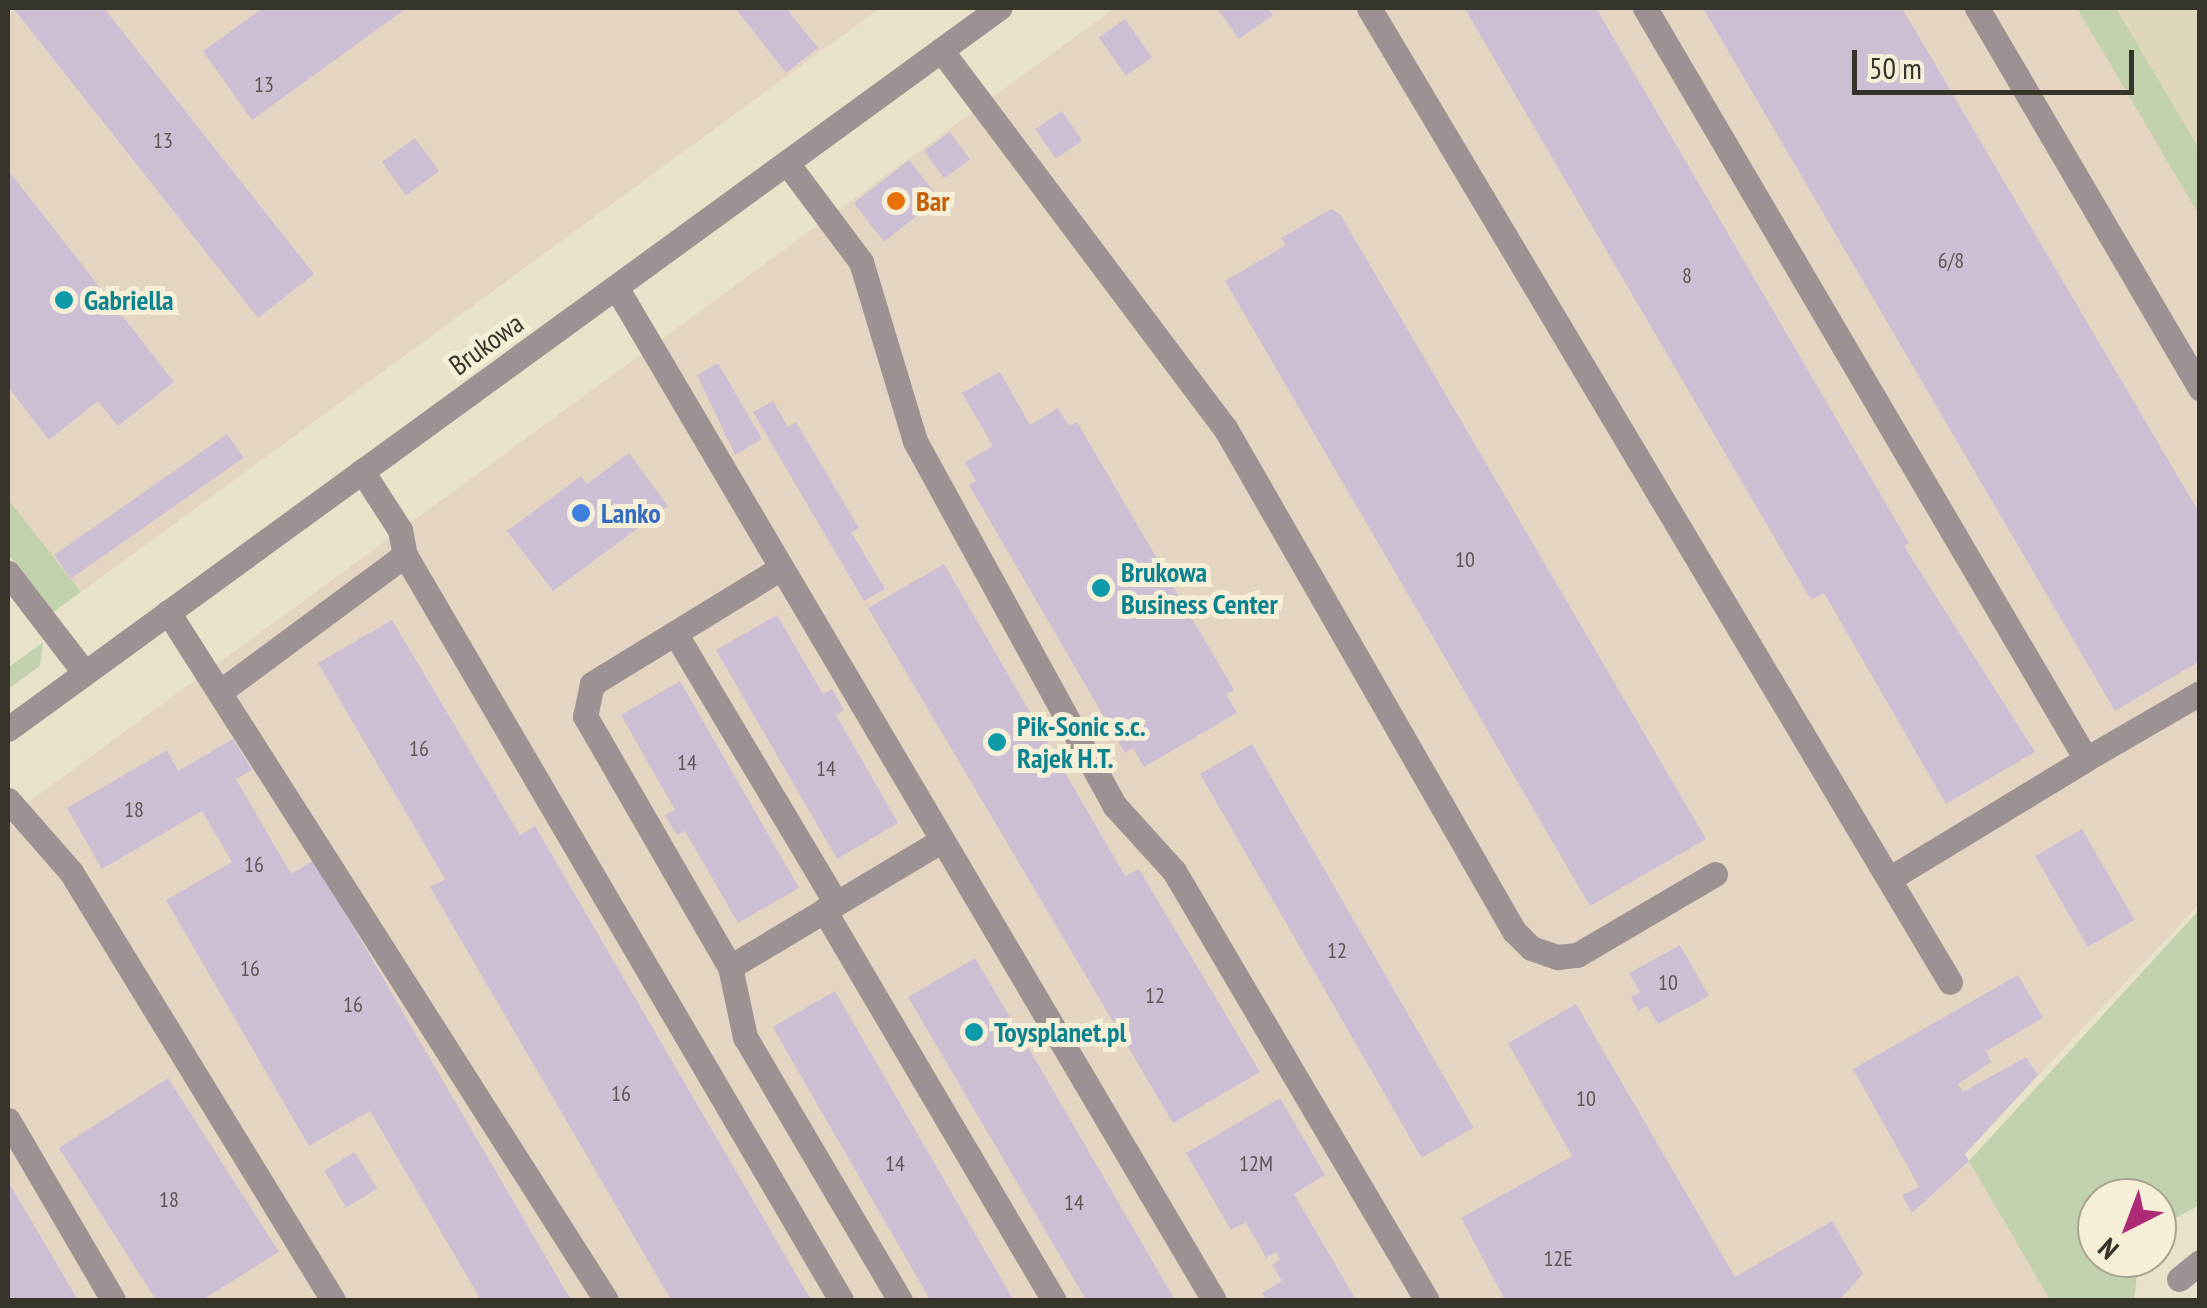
<!DOCTYPE html>
<html>
<head>
<meta charset="utf-8">
<style>
  body { margin:0 }
  #map { position:relative; width:2207px; height:1308px; overflow:hidden; background:#e7e2ca; font-family:"PT Sans Narrow",sans-serif }
  div>[style] { position:absolute }
  .built>* { inset:0; background:#dfd7b9 }
  .industrial>* { inset:0; background:#e4d5c3 }
  .green>* { inset:0; background:#c1d1ae }
  .building>* { inset:0; background:#cdbfd3; transform-origin:0 0 }
  .minor>* { height:25px; margin:-12.5px; padding:0 12.5px; transform-origin:12.5px; border-radius:12.5px; background:#9c9193 }
  .dots>* { width:28px; height:28px; translate:-50% -50%; box-sizing:border-box; border:5px solid #f5efd7; border-radius:50% }
  span { translate:-50% -50%; white-space:nowrap; text-align:center; line-height:1.15; -webkit-text-stroke:10px #f5efd7; paint-order:stroke }
  .number-label { font-size:22px; color:#5c5755 }
  .number-label span { -webkit-text-stroke-width:0 }
  .food-label { font-size:28px; color:#c56008; font-weight:700 }
  .left { translate:0 -50%; text-align:left }
  .culture-label { font-size:28px; color:#0d838f; font-weight:700 }
  .street-label { font-size:28px; color:#36342b }
  .shop-label { font-size:28px; color:#366cbe; font-weight:700 }
  .frame { position:absolute; inset:0; border:10px solid #36342b; pointer-events:none }
  .north { position:absolute; left:2077px; top:1178px; width:100px; height:100px; box-sizing:border-box; background:#f5efd7; border:2px solid #a9a492; border-radius:50%; rotate:222deg; font-size:28px; font-weight:700; line-height:40px; text-align:center; color:#36342b }
  .north::after { content:''; display:block; margin:auto; width:35px; height:45px; background:#ac2a76; clip-path:polygon(50% 0,100% 100%,50% 72%,0 100%) }
  .scale { position:absolute; left:1852px; top:50px; width:282px; height:45px; box-sizing:border-box; border:5px solid #36342b; border-top:0; padding-left:12px; font-size:30px; line-height:35px; white-space:nowrap; color:#36342b; -webkit-text-stroke:8px #f5efd7; paint-order:stroke }
</style>
</head>
<body>
<div id="map">
  <div class="built">
    <i style="clip-path:polygon(2077px 8px,2199px 8px,2199px 215px)"></i>
  </div>
  <div class="industrial">
    <i style="clip-path:polygon(8px 8px,880px 8px,81px 592px,8px 499px)"></i>
    <i style="clip-path:polygon(1115px 8px,2077px 8px,2199px 215px,2199px 904px,1965px 1154px,2050px 1300px,8px 1300px,8px 817px)"></i>
  </div>
  <div class="green">
    <i style="clip-path:polygon(2077px 8px,2116px 8px,2199px 149px,2199px 215px)"></i>
    <i style="clip-path:polygon(8px 499px,81px 592px,53px 612px,8px 554px)"></i>
    <i style="clip-path:polygon(43px 642px,40px 666px,8px 689px,8px 668px)"></i>
    <i style="clip-path:polygon(2199px 910px,2199px 1205px,2157px 1229px,2157px 1198px,2097px 1198px,2097px 1258px,2139px 1258px,2134px 1300px,2050px 1300px,1969px 1161px)"></i>
  </div>
  <div class="building">
    <i style="clip-path:polygon(13px 8px,104px 8px,314px 274px,258px 318px)"></i>
    <i style="clip-path:polygon(263px 8px,407px 8px,252px 120px,203px 51px)"></i>
    <i style="clip-path:polygon(735px 8px,786px 8px,818px 48px,786px 73px)"></i>
    <i style="clip-path:polygon(1217px 8px,1267px 8px,1273px 15px,1239px 39px)"></i>
    <i style="clip-path:polygon(1596px 8px,1909px 543px,1904px 546px,2035px 752px,1946px 804px,1824px 593px,1811px 600px,1465px 9px)"></i>
    <i style="clip-path:polygon(1703px 8px,1902px 8px,2200px 514px,2200px 661px,2115px 711px)"></i>
    <i style="left:1125px;top:19px;width:47px;height:32px;rotate:55deg"></i>
    <i style="left:1062px;top:111px;width:36px;height:32px;rotate:56deg"></i>
    <i style="left:950px;top:132px;width:34px;height:32px;rotate:54deg"></i>
    <i style="left:415px;top:138px;width:41px;height:41px;rotate:54deg"></i>
    <i style="left:909px;top:160px;width:49px;height:70px;rotate:52deg"></i>
    <i style="clip-path:polygon(8px 170px,174px 382px,118px 426px,98px 401px,49px 440px,8px 387px)"></i>
    <i style="clip-path:polygon(1331px 209px,1340px 214px,1706px 839px,1590px 906px,1225px 281px,1286px 245px,1281px 238px)"></i>
    <i style="clip-path:polygon(718px 363px,762px 439px,735px 455px,697px 375px)"></i>
    <i style="clip-path:polygon(1000px 372px,1030px 425px,1058px 408px,1069px 426px,1077px 422px,1234px 690px,1226px 694px,1237px 713px,1144px 767px,1133px 748px,1125px 753px,969px 485px,976px 481px,965px 462px,993px 446px,962px 393px)"></i>
    <i style="clip-path:polygon(773px 401px,788px 427px,796px 422px,859px 528px,851px 532px,885px 589px,864px 601px,753px 412px)"></i>
    <i style="left:227px;top:434px;width:29px;height:211px;rotate:55deg"></i>
    <i style="clip-path:polygon(629px 453px,668px 506px,553px 591px,507px 531px,581px 476px,587px 484px)"></i>
    <i style="clip-path:polygon(944px 564px,1125px 876px,1139px 869px,1260px 1072px,1173px 1123px,868px 608px)"></i>
    <i style="clip-path:polygon(777px 615px,823px 694px,832px 689px,844px 710px,836px 715px,898px 823px,837px 859px,716px 650px)"></i>
    <i style="clip-path:polygon(392px 620px,520px 835px,535px 826px,811px 1300px,671px 1300px,430px 887px,445px 879px,318px 663px)"></i>
    <i style="clip-path:polygon(680px 681px,799px 888px,738px 923px,685px 831px,677px 835px,665px 815px,675px 810px,621px 715px)"></i>
    <i style="clip-path:polygon(233px 739px,252px 770px,236px 779px,291px 874px,314px 860px,571px 1300px,481px 1300px,370px 1111px,309px 1146px,166px 900px,232px 862px,202px 811px,102px 869px,67px 808px,167px 750px,178px 771px)"></i>
    <i style="left:1252px;top:744px;width:443px;height:60px;rotate:60deg"></i>
    <i style="left:2082px;top:829px;width:105px;height:54px;rotate:60deg"></i>
    <i style="clip-path:polygon(1680px 945px,1709px 996px,1658px 1024px,1647px 1006px,1638px 1011px,1631px 997px,1640px 992px,1629px 973px)"></i>
    <i style="clip-path:polygon(975px 958px,1039px 1066px,1175px 1300px,1086px 1300px,908px 997px)"></i>
    <i style="clip-path:polygon(2018px 975px,2043px 1018px,1986px 1051px,1991px 1062px,1958px 1084px,1963px 1092px,2026px 1057px,2038px 1075px,1965px 1154px,1969px 1161px,1912px 1213px,1902px 1195px,1919px 1187px,1853px 1069px)"></i>
    <i style="left:835px;top:991px;width:358px;height:72px;rotate:60deg"></i>
    <i style="clip-path:polygon(1576px 1004px,1735px 1277px,1832px 1221px,1863px 1274px,1839px 1300px,1505px 1300px,1461px 1218px,1572px 1156px,1508px 1043px)"></i>
    <i style="clip-path:polygon(168px 1078px,279px 1252px,202px 1300px,156px 1300px,59px 1148px)"></i>
    <i style="clip-path:polygon(1280px 1098px,1325px 1175px,1294px 1194px,1356px 1300px,1267px 1300px,1262px 1293px,1282px 1281px,1272px 1265px,1280px 1260px,1276px 1252px,1266px 1258px,1246px 1222px,1231px 1230px,1186px 1153px)"></i>
    <i style="left:355px;top:1152px;width:43px;height:36px;rotate:59deg"></i>
    <i style="clip-path:polygon(8px 1181px,78px 1300px,8px 1300px)"></i>
  </div>
  <div class="minor">
    <i style="left:1369px;top:8px;width:1134px;rotate:59.18deg"></i>
    <i style="left:1645px;top:8px;width:871px;rotate:59.58deg"></i>
    <i style="left:2086px;top:759px;width:132px;rotate:-30.1deg"></i>
    <i style="left:1977px;top:8px;width:441px;rotate:59.6deg"></i>
    <i style="left:941px;top:50px;width:473px;rotate:53.1deg"></i>
    <i style="left:1225px;top:428px;width:580px;rotate:60.12deg"></i>
    <i style="left:1514px;top:931px;width:24px;rotate:45deg"></i>
    <i style="left:1531px;top:948px;width:28px;rotate:19deg"></i>
    <i style="left:1557px;top:957px;width:20px;rotate:-6deg"></i>
    <i style="left:1577px;top:955px;width:160px;rotate:-30.4deg"></i>
    <i style="left:787px;top:163px;width:124px;rotate:53.2deg"></i>
    <i style="left:861px;top:262px;width:187px;rotate:73.2deg"></i>
    <i style="left:915px;top:441px;width:416px;rotate:61.3deg"></i>
    <i style="left:1115px;top:806px;width:88px;rotate:47.8deg"></i>
    <i style="left:1174px;top:871px;width:498px;rotate:59.5deg"></i>
    <i style="left:616px;top:287px;width:1176px;rotate:59.45deg"></i>
    <i style="left:362px;top:471px;width:70px;rotate:57.2deg"></i>
    <i style="left:400px;top:530px;width:25px;rotate:79deg"></i>
    <i style="left:405px;top:555px;width:863px;rotate:59.66deg"></i>
    <i style="left:781px;top:568px;width:222px;rotate:148.5deg"></i>
    <i style="left:592px;top:684px;width:33px;rotate:102deg"></i>
    <i style="left:585px;top:716px;width:290px;rotate:60deg"></i>
    <i style="left:730px;top:967px;width:72px;rotate:77.9deg"></i>
    <i style="left:745px;top:1037px;width:305px;rotate:59.5deg"></i>
    <i style="left:8px;top:573px;width:125px;rotate:52.5deg"></i>
    <i style="left:168px;top:612px;width:816px;rotate:57.52deg"></i>
    <i style="left:675px;top:633px;width:314px;rotate:59.2deg"></i>
    <i style="left:221px;top:691px;width:229px;rotate:-36.5deg"></i>
    <i style="left:8px;top:729px;width:1226px;rotate:-36.04deg"></i>
    <i style="left:8px;top:800px;width:96px;rotate:48.8deg"></i>
    <i style="left:71px;top:872px;width:502px;rotate:58.53deg"></i>
    <i style="left:1889px;top:879px;width:231px;rotate:-31.3deg"></i>
    <i style="left:824px;top:910px;width:453px;rotate:59.5deg"></i>
    <i style="left:730px;top:967px;width:247px;rotate:-30.9deg"></i>
    <i style="left:8px;top:1120px;width:208px;rotate:59.7deg"></i>
    <i style="left:2179px;top:1279px;width:27px;rotate:-39deg"></i>
  </div>
  <div class="dots">
    <i style="left:896px;top:201px;background:#e8710a"></i>
    <i style="left:64px;top:300px;background:#0f9aa8"></i>
    <i style="left:581px;top:513px;background:#3f7fe0"></i>
    <i style="left:1101px;top:588px;background:#0f9aa8"></i>
    <i style="left:997px;top:742px;background:#0f9aa8"></i>
    <i style="left:974px;top:1032px;background:#0f9aa8"></i>
  </div>
  <div class="number-label">
    <span style="left:264px;top:85px">13</span>
    <span style="left:163px;top:141px">13</span>
    <span style="left:1951px;top:261px">6/8</span>
    <span style="left:1687px;top:276px">8</span>
    <span style="left:1465px;top:560px">10</span>
    <span style="left:419px;top:749px">16</span>
    <span style="left:687px;top:763px">14</span>
    <span style="left:826px;top:769px">14</span>
    <span style="left:134px;top:810px">18</span>
    <span style="left:254px;top:865px">16</span>
    <span style="left:1337px;top:951px">12</span>
    <span style="left:250px;top:969px">16</span>
    <span style="left:1668px;top:983px">10</span>
    <span style="left:1155px;top:996px">12</span>
    <span style="left:353px;top:1005px">16</span>
    <span style="left:621px;top:1094px">16</span>
    <span style="left:1586px;top:1099px">10</span>
    <span style="left:895px;top:1164px">14</span>
    <span style="left:1256px;top:1164px">12M</span>
    <span style="left:169px;top:1200px">18</span>
    <span style="left:1074px;top:1203px">14</span>
    <span style="left:1558px;top:1259px">12E</span>
  </div>
  <div class="food-label">
    <span class="left" style="left:916px;top:201px">Bar</span>
  </div>
  <div class="culture-label">
    <span class="left" style="left:84px;top:300px">Gabriella</span>
    <span class="left" style="left:1121px;top:588px">Brukowa<br>Business Center</span>
    <span class="left" style="left:1017px;top:742px">Pik-Sonic s.c.<br>Rajek H.T.</span>
    <span class="left" style="left:994px;top:1032px">Toysplanet.pl</span>
  </div>
  <div class="street-label">
    <span style="left:486px;top:344px;rotate:-36deg">Brukowa</span>
  </div>
  <div class="shop-label">
    <span class="left" style="left:601px;top:513px">Lanko</span>
  </div>
  <div class="frame"></div>
  <div class="north">N</div>
  <div class="scale">50 m</div>
</div>
</body>
</html>
